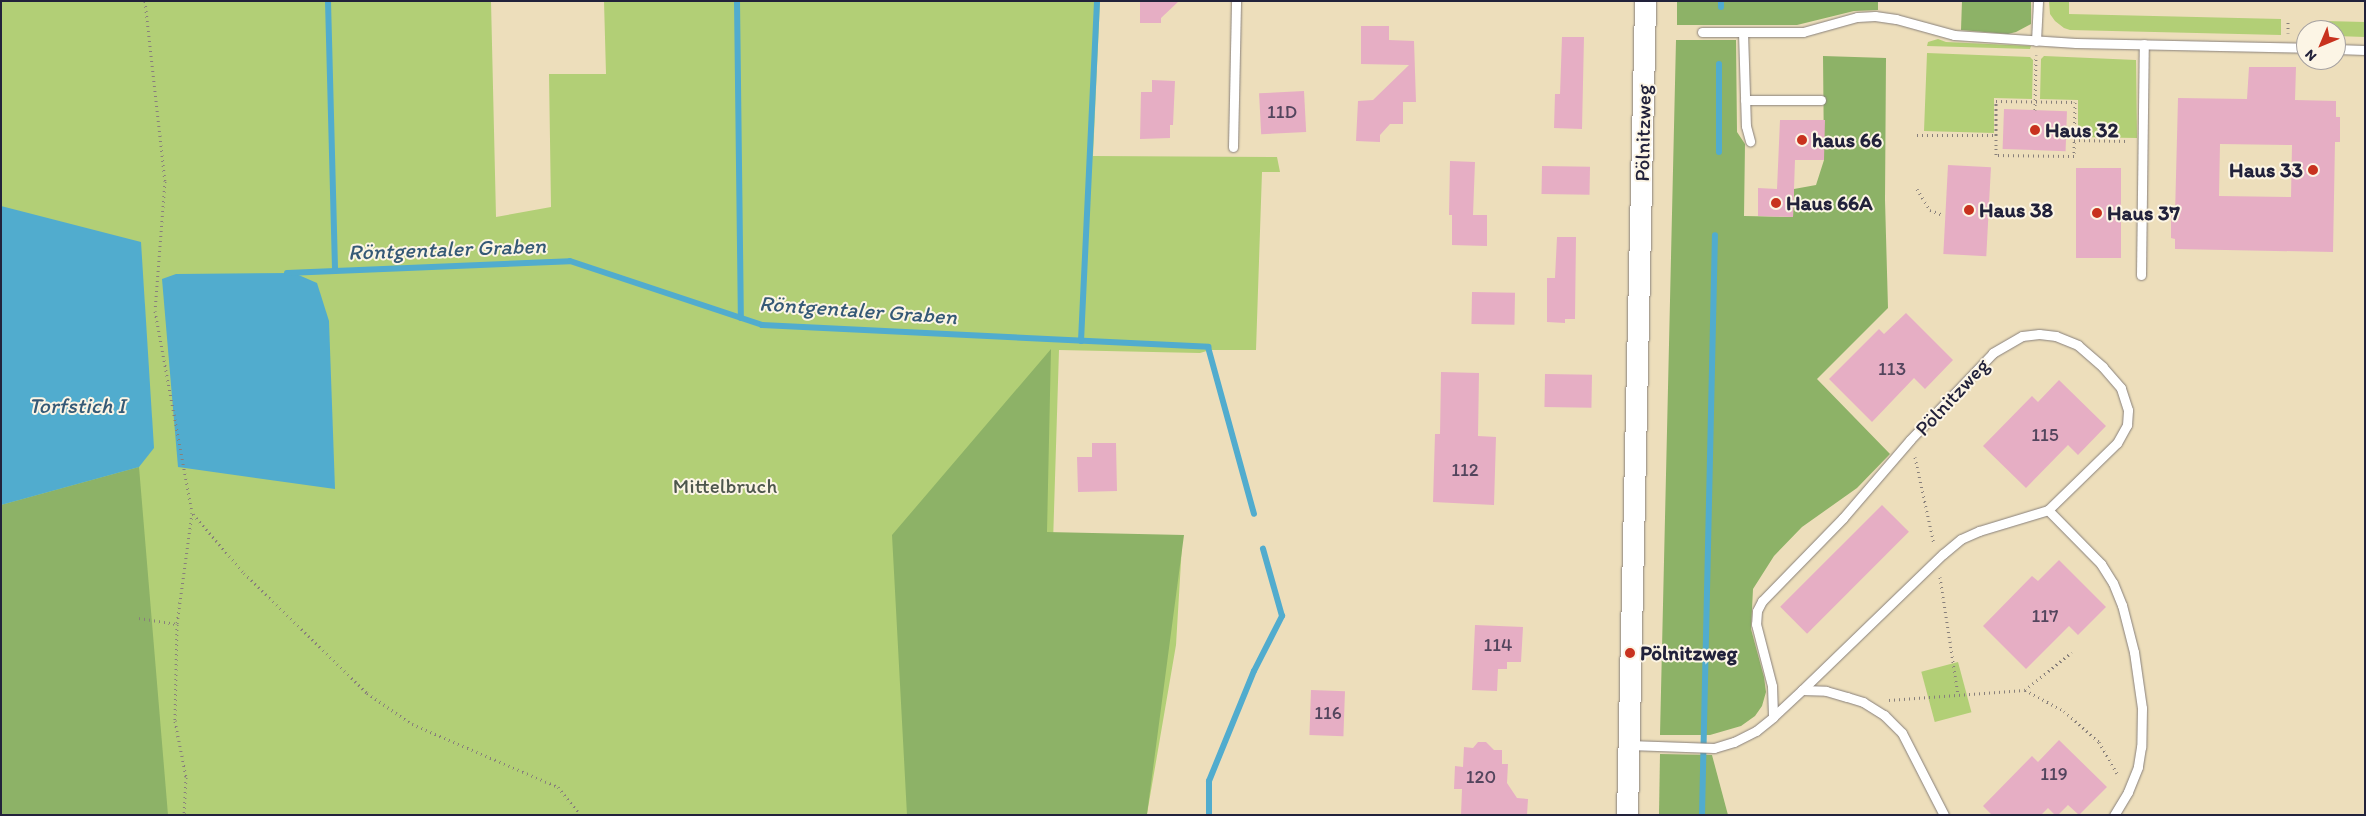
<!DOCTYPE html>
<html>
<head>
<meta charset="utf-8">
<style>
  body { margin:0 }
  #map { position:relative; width:2366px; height:816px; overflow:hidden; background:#eddebb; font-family:Itim,sans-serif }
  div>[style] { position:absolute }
  .green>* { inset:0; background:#b2cf76; transform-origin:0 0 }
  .forest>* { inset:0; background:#8db267 }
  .water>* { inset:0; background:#51acce }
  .stream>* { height:6px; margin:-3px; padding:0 3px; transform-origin:3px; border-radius:3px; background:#51acce }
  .building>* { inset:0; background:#e6aec4; transform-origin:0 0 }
  .path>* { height:3px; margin-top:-1.5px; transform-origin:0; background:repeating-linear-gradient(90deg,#88807b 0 1px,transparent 0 5px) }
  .roads { filter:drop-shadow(0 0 1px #88807b) drop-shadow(0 0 1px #88807b) }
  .service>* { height:9px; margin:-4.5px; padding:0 4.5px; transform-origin:4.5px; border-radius:4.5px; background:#fff }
  .tertiary>* { height:21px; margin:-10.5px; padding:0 10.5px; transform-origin:10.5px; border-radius:10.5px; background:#fff }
  .dots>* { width:14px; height:14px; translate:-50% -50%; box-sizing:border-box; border:2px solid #fcf5e5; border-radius:50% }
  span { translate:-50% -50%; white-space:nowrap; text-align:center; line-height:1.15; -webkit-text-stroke:4px #fcf5e5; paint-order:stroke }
  .number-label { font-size:19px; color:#53455d }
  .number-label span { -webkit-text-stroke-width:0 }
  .poi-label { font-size:21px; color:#22223b; font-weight:700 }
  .left { translate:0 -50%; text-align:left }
  .right { translate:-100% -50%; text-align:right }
  .street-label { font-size:21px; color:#22223b }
  .park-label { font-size:21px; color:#4d564d }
  .water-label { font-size:22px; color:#355976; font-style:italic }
  .frame { position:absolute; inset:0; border:2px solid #22223b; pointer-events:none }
  .north { position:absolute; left:2296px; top:20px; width:50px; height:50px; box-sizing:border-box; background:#fcf5e5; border:1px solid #a5a1a1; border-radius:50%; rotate:225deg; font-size:14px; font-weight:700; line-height:20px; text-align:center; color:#22223b }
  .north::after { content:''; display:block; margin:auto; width:18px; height:22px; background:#c8321e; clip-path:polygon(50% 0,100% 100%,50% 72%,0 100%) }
</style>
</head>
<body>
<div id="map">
  <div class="green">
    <i style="clip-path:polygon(1px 1px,491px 1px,496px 217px,551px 207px,549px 74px,606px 74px,604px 1px,1100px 1px,1093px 156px,1277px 157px,1280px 172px,1262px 172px,1256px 350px,1210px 350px,1200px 353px,1059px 350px,1053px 543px,1182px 545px,1176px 645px,1147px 814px,1164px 815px,1px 815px)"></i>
    <i style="clip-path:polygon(2049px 1px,2069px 1px,2069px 14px,2281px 19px,2281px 35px,2070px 30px,2064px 28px,2055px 21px,2050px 14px)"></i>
    <i style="clip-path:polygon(2325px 21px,2365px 22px,2365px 37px,2336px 36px,2336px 30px,2325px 30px)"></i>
    <i style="clip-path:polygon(1938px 39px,1946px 42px,2031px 46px,2030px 49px,1927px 46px,1928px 42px)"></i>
    <i style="clip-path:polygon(1927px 53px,2030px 57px,2033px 60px,2032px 99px,1994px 98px,1994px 133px,1924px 131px)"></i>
    <i style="clip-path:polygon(2044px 56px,2136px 60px,2137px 138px,2078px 137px,2078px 100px,2040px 99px,2041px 59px)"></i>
    <i style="left:1958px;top:662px;width:52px;height:38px;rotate:75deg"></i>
  </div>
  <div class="forest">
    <i style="clip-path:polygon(1677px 1px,1878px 1px,1878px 10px,1854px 11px,1797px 25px,1677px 25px)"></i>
    <i style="clip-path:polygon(1962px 1px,2031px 1px,2031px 24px,2016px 32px,2008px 34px,1961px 30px)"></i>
    <i style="clip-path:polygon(1676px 40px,1736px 40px,1737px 132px,1745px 144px,1744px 216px,1793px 217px,1794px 189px,1816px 185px,1824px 160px,1823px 56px,1886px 58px,1885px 200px,1888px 308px,1817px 379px,1890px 454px,1857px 488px,1802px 527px,1774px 556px,1753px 589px,1751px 629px,1764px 677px,1766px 692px,1762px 706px,1755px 716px,1741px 726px,1710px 735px,1660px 735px)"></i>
    <i style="clip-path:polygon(1051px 349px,1047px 532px,1184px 535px,1147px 814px,1164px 815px,907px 815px,892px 535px)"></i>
    <i style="clip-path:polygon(139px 467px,168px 815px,1px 815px,1px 505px)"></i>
    <i style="clip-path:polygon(1660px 754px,1712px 755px,1728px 815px,1659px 815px)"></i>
  </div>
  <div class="water">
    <i style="clip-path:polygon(1px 206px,141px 242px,154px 448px,139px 467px,1px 505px)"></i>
    <i style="clip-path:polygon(294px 273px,317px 283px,329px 321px,335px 489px,178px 467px,162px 279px,176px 274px)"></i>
  </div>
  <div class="stream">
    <i style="left:328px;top:1px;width:270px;rotate:88.5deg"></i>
    <i style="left:737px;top:1px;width:317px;rotate:89.3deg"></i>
    <i style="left:1721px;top:7px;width:6px;rotate:-90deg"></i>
    <i style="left:1719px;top:152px;width:88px;rotate:-90deg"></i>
    <i style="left:287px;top:273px;width:283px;rotate:-2.4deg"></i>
    <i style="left:570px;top:261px;width:202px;rotate:18.4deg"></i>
    <i style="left:762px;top:325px;width:447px;rotate:2.8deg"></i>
    <i style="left:1208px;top:347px;width:173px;rotate:74.6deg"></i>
    <i style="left:1081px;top:341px;width:340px;rotate:-87.3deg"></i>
    <i style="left:1209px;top:815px;width:34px;rotate:-90deg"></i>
    <i style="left:1209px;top:781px;width:119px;rotate:-67.8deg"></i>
    <i style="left:1254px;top:671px;width:62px;rotate:-63deg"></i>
    <i style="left:1282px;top:616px;width:70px;rotate:-105.8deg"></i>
    <i style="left:1702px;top:815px;width:580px;rotate:-88.72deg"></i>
  </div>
  <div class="building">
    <i style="clip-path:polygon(1140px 1px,1179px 1px,1161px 18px,1161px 23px,1140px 23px)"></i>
    <i style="clip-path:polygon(1361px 26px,1389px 26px,1389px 40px,1414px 41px,1416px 102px,1403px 102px,1403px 124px,1390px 124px,1380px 135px,1380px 142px,1356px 141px,1358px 101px,1373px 100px,1409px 65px,1361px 64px)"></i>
    <i style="clip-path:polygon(1562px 37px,1584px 37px,1582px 129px,1554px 128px,1555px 94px,1560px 94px)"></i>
    <i style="clip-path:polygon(evenodd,2249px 67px,2296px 67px,2295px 100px,2336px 101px,2336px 117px,2340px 117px,2340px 142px,2335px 142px,2333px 252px,2175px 249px,2175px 239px,2171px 238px,2171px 216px,2175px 215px,2178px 98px,2247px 99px,2249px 67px,2220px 144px,2292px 145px,2291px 197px,2219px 196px,2220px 144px)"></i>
    <i style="clip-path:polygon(1152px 80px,1175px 81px,1173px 125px,1170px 125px,1170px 138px,1140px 139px,1141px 92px,1152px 92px)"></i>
    <i style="left:1304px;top:91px;width:41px;height:45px;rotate:87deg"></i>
    <i style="left:2004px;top:109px;width:63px;height:40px;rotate:2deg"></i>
    <i style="clip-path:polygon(1780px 120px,1825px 120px,1824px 160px,1795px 160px,1793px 217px,1758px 216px,1758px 188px,1777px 189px)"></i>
    <i style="clip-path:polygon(1450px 161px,1475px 162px,1473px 215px,1487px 215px,1487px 246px,1452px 245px,1452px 215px,1449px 215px)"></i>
    <i style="left:1948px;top:165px;width:43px;height:89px;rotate:3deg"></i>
    <i style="left:1542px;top:166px;width:48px;height:28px;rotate:1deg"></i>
    <i style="left:2076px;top:168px;width:45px;height:90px"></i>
    <i style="clip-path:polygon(1557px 237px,1576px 237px,1575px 319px,1565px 319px,1565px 323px,1547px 322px,1547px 278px,1555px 278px)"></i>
    <i style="left:1472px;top:292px;width:43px;height:32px;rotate:1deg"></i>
    <i style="clip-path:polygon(1906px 313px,1953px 360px,1925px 389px,1914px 378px,1872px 422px,1829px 379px,1879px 329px,1884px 334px)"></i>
    <i style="clip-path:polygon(1441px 372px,1479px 373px,1478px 436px,1496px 437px,1494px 505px,1433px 502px,1435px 434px,1440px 434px)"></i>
    <i style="left:1545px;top:374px;width:47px;height:33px;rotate:1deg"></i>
    <i style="clip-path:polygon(2059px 380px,2106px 426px,2078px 455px,2068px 445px,2026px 488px,1983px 446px,2032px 396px,2038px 402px)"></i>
    <i style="clip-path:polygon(1092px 443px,1116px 443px,1117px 491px,1078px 492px,1077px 457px,1092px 457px)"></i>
    <i style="left:1882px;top:505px;width:38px;height:144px;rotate:45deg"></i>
    <i style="clip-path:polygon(2059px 560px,2106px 607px,2078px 635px,2069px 626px,2026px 669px,1983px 626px,2032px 576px,2038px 581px)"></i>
    <i style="clip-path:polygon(1475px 625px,1523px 627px,1521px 662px,1507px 662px,1507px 669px,1498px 669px,1497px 691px,1472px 690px)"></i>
    <i style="left:1311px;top:690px;width:34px;height:45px;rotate:2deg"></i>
    <i style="clip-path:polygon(2059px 740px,2107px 787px,2079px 815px,2068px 805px,2058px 815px,2055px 815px,2048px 808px,2041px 815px,1992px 815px,1983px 806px,2032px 756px,2038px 762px)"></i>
    <i style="clip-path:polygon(1478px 742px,1486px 742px,1494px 750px,1502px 750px,1502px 764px,1508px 764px,1507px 783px,1517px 798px,1528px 799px,1527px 815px,1461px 815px,1462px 789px,1454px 789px,1455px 766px,1463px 767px,1464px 747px,1473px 748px)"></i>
  </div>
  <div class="path">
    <i style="left:145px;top:1px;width:181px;rotate:83.7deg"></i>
    <i style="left:165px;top:181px;width:130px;rotate:94.4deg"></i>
    <i style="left:155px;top:311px;width:205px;rotate:79.6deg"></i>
    <i style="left:192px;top:513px;width:112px;rotate:97.7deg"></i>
    <i style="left:177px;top:624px;width:97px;rotate:91.2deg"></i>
    <i style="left:175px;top:721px;width:57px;rotate:78.9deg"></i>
    <i style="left:186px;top:777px;width:38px;rotate:93deg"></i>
    <i style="left:2288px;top:33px;width:14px;rotate:-90deg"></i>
    <i style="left:1996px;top:101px;width:79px;rotate:0.7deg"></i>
    <i style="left:2075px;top:102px;width:54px;rotate:91.1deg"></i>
    <i style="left:2074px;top:156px;width:78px;rotate:-179.3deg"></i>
    <i style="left:1996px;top:155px;width:54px;rotate:-90deg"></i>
    <i style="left:2035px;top:110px;width:55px;rotate:-89deg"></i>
    <i style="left:1917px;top:135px;width:79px"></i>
    <i style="left:2074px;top:140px;width:54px;rotate:1.1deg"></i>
    <i style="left:1917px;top:189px;width:25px;rotate:58deg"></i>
    <i style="left:1930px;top:210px;width:14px;rotate:21deg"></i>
    <i style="left:1915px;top:457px;width:89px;rotate:77.7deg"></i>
    <i style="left:193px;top:514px;width:78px;rotate:49.2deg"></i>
    <i style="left:244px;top:573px;width:172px;rotate:44.3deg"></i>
    <i style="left:367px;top:693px;width:55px;rotate:34.6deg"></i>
    <i style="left:412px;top:724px;width:159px;rotate:23.3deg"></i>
    <i style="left:558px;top:787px;width:36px;rotate:51deg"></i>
    <i style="left:1940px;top:577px;width:119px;rotate:81.3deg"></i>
    <i style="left:139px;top:618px;width:38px;rotate:9deg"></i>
    <i style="left:2025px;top:690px;width:60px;rotate:-39deg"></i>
    <i style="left:1889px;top:700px;width:136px;rotate:-4.2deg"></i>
    <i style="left:2025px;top:690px;width:44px;rotate:28.3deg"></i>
    <i style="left:2064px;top:711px;width:47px;rotate:41.5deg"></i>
    <i style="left:2099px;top:742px;width:39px;rotate:60deg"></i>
  </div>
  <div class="roads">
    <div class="service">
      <i style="left:1702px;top:32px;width:101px"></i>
      <i style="left:1803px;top:32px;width:56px;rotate:-15.5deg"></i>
      <i style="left:1857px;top:17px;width:18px;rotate:-3deg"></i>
      <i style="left:1875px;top:16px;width:21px;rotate:8deg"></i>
      <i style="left:1896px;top:19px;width:60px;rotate:15.4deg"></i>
      <i style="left:1954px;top:35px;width:122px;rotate:3.8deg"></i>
      <i style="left:2076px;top:43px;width:230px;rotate:1.2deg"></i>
      <i style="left:1743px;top:32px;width:94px;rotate:88.2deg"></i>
      <i style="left:1746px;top:126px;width:16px;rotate:75deg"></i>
      <i style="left:2036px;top:41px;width:40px;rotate:-87.1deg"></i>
      <i style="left:2336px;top:49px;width:29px;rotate:2deg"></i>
      <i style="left:1745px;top:100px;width:76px"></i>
      <i style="left:1233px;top:147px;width:146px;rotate:-88.8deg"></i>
      <i style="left:2141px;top:275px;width:231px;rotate:-89.3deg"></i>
      <i style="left:2048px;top:510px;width:76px;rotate:45.5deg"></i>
      <i style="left:2101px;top:564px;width:22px;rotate:58deg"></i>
      <i style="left:2113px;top:583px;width:24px;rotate:68deg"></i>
      <i style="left:2122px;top:605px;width:49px;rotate:75.7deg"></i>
      <i style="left:2134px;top:652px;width:57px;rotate:81.9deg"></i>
      <i style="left:2142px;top:708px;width:39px;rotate:91deg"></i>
      <i style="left:2141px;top:747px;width:20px;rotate:99deg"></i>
      <i style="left:2138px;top:767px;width:27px;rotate:112deg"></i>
      <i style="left:2128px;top:792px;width:27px;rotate:121deg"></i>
      <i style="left:1802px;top:690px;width:24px;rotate:2deg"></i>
      <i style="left:1826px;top:691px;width:22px;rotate:16deg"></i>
      <i style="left:1847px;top:697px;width:17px;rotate:17deg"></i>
      <i style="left:1863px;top:702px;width:25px;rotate:32deg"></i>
      <i style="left:1884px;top:715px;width:25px;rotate:45deg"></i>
      <i style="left:1902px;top:733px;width:92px;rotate:62.9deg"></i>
      <i style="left:1629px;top:745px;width:85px;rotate:2deg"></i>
      <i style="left:1714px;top:748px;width:21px;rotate:-17deg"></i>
      <i style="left:1734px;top:742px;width:25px;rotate:-27deg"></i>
      <i style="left:1756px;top:731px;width:22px;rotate:-39deg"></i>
      <i style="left:1773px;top:717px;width:40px;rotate:-43deg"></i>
      <i style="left:1802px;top:690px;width:196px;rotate:-44deg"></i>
      <i style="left:1943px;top:554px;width:23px;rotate:-40deg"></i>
      <i style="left:1961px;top:539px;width:20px;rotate:-24deg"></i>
      <i style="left:1979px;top:531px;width:72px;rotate:-16.9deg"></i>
      <i style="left:2048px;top:510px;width:96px;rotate:-44.2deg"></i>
      <i style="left:2117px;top:443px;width:21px;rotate:-61deg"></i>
      <i style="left:2127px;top:425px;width:15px;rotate:-86deg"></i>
      <i style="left:2128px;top:410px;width:23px;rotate:-108deg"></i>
      <i style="left:2121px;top:388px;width:28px;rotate:-131deg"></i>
      <i style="left:2103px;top:367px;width:33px;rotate:-139deg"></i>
      <i style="left:2078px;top:345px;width:24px;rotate:-158deg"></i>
      <i style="left:2056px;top:336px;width:17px;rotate:-173deg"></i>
      <i style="left:2039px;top:334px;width:17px;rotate:173deg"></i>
      <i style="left:2022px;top:336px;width:34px;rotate:150deg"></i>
      <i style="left:1993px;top:353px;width:120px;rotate:133.7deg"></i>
      <i style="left:1910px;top:440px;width:103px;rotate:130.7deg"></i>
      <i style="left:1843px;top:518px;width:116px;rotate:134.3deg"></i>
      <i style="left:1762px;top:601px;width:11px;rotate:117deg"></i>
      <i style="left:1757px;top:611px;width:13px;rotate:94deg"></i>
      <i style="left:1756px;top:624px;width:64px;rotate:75.5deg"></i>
      <i style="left:1772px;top:686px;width:31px;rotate:88deg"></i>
    </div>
    <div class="tertiary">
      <i style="left:1627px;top:815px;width:814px;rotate:-88.73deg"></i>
    </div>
  </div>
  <div class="dots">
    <i style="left:2035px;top:130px;background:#c8321e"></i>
    <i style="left:1802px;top:140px;background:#c8321e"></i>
    <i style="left:2313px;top:170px;background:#c8321e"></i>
    <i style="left:1776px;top:203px;background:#c8321e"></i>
    <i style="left:1969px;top:210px;background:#c8321e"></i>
    <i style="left:2097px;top:213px;background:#c8321e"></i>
    <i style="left:1630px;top:653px;background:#c8321e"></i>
  </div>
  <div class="number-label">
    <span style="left:1282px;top:112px">11D</span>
    <span style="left:1892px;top:369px">113</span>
    <span style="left:2045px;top:435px">115</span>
    <span style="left:1465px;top:470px">112</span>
    <span style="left:2045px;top:616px">117</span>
    <span style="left:1498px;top:645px">114</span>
    <span style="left:1328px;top:713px">116</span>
    <span style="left:2054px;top:774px">119</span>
    <span style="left:1481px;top:777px">120</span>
  </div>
  <div class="poi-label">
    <span class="left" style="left:2045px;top:130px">Haus 32</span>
    <span class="left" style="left:1812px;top:140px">haus 66</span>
    <span class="right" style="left:2303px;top:170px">Haus 33</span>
    <span class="left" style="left:1786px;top:203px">Haus 66A</span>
    <span class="left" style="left:1979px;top:210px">Haus 38</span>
    <span class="left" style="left:2107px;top:213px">Haus 37</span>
    <span class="left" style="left:1640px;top:653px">Pölnitzweg</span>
  </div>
  <div class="street-label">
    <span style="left:1643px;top:133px;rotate:-89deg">Pölnitzweg</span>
    <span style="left:1952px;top:397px;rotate:-47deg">Pölnitzweg</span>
  </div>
  <div class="park-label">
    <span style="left:725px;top:486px">Mittelbruch</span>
  </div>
  <div class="water-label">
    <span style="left:447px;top:249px;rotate:-2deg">Röntgentaler Graben</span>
    <span style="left:858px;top:310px;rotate:4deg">Röntgentaler Graben</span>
    <span style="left:77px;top:406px">Torfstich I</span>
  </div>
  <div class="frame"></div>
  <div class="north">N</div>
</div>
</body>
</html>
